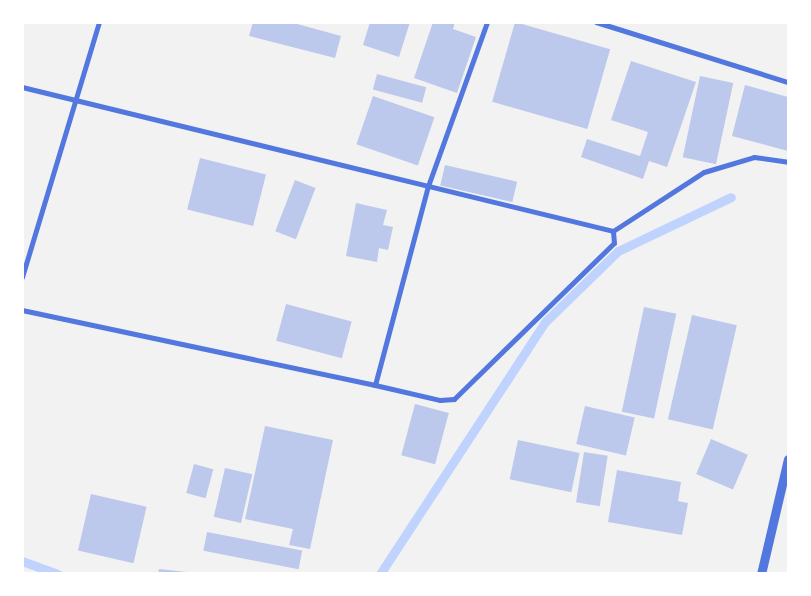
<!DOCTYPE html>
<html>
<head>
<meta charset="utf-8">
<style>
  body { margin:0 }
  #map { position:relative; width:811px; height:596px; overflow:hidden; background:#f2f2f2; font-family:"DM Sans",sans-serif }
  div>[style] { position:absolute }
  .stream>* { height:9px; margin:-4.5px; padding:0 4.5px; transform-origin:4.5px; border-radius:4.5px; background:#bfd3fe }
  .building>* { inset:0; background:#bdc9ec; transform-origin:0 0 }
  .minor>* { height:5px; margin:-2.5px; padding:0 2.5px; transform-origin:2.5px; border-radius:2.5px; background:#5277de }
  .tertiary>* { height:9px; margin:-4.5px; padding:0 4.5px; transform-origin:4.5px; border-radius:4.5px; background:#5277de }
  span { translate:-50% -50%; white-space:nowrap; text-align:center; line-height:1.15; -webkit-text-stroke:5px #fff; paint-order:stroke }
  .frame { position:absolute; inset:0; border:24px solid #fff; pointer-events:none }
</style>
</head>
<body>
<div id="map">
  <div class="stream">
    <i style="left:22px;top:561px;width:38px;rotate:20deg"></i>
    <i style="left:380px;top:574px;width:301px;rotate:-56.8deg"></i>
    <i style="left:545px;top:322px;width:102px;rotate:-44.2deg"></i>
    <i style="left:618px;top:251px;width:125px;rotate:-25.5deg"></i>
  </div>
  <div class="building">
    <i style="clip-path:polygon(253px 22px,290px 22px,341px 36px,335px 58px,249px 36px)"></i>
    <i style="clip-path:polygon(370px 22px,410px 22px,399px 57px,363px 45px)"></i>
    <i style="clip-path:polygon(433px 22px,455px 22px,453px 29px,476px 37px,457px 93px,414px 78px)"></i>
    <i style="left:515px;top:22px;width:99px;height:83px;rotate:16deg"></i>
    <i style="clip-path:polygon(631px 61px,696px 82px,667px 167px,649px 161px,643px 179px,581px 157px,587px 139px,640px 156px,648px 132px,611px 120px)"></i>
    <i style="left:377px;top:74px;width:51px;height:16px;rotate:15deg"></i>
    <i style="left:700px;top:76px;width:34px;height:83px;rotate:12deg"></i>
    <i style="clip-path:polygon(745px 85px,788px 97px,788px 151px,732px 136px)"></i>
    <i style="left:373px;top:96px;width:65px;height:51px;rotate:19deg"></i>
    <i style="left:200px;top:158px;width:68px;height:53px;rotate:14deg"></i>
    <i style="left:445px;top:165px;width:74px;height:21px;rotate:13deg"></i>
    <i style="left:295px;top:180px;width:22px;height:55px;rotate:21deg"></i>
    <i style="clip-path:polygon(356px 203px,387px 210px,383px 225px,393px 227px,388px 250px,379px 248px,377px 262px,346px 256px)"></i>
    <i style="left:286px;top:304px;width:68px;height:38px;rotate:15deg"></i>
    <i style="left:644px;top:307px;width:33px;height:107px;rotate:12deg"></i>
    <i style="left:692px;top:315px;width:46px;height:107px;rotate:13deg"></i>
    <i style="left:415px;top:404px;width:35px;height:53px;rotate:15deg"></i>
    <i style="left:585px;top:406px;width:51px;height:39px;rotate:13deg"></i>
    <i style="clip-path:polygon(265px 426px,333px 440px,310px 549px,289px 545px,293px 529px,245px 519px)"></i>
    <i style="left:711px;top:439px;width:40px;height:38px;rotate:23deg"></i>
    <i style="left:518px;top:440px;width:63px;height:40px;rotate:12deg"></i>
    <i style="left:584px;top:452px;width:24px;height:51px;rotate:9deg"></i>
    <i style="left:194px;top:464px;width:20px;height:30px;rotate:15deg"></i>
    <i style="left:225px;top:468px;width:28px;height:50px;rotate:13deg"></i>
    <i style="clip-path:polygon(617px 470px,681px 482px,678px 501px,688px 503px,682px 535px,608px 522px)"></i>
    <i style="left:91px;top:494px;width:57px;height:58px;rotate:13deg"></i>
    <i style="left:207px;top:532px;width:97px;height:19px;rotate:11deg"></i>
    <i style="clip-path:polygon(159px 569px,187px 572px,186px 574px,158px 574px)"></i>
  </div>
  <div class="minor">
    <i style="left:596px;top:22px;width:201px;rotate:17.4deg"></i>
    <i style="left:22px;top:87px;width:608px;rotate:13.69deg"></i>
    <i style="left:613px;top:231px;width:108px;rotate:-33deg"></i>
    <i style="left:704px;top:172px;width:52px;rotate:-16.7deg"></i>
    <i style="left:754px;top:157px;width:34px;rotate:8deg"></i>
    <i style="left:22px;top:277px;width:266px;rotate:-73.2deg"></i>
    <i style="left:22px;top:310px;width:361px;rotate:12deg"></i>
    <i style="left:375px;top:385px;width:206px;rotate:-75.1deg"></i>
    <i style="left:428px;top:186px;width:174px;rotate:-70.2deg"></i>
    <i style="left:375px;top:385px;width:67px;rotate:13deg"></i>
    <i style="left:440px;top:400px;width:14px;rotate:-4deg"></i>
    <i style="left:454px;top:399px;width:223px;rotate:-44.3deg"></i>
    <i style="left:614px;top:243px;width:12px;rotate:-95deg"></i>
  </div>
  <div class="tertiary">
    <i style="left:761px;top:574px;width:118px;rotate:-76.8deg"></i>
  </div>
  <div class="frame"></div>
</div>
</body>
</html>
